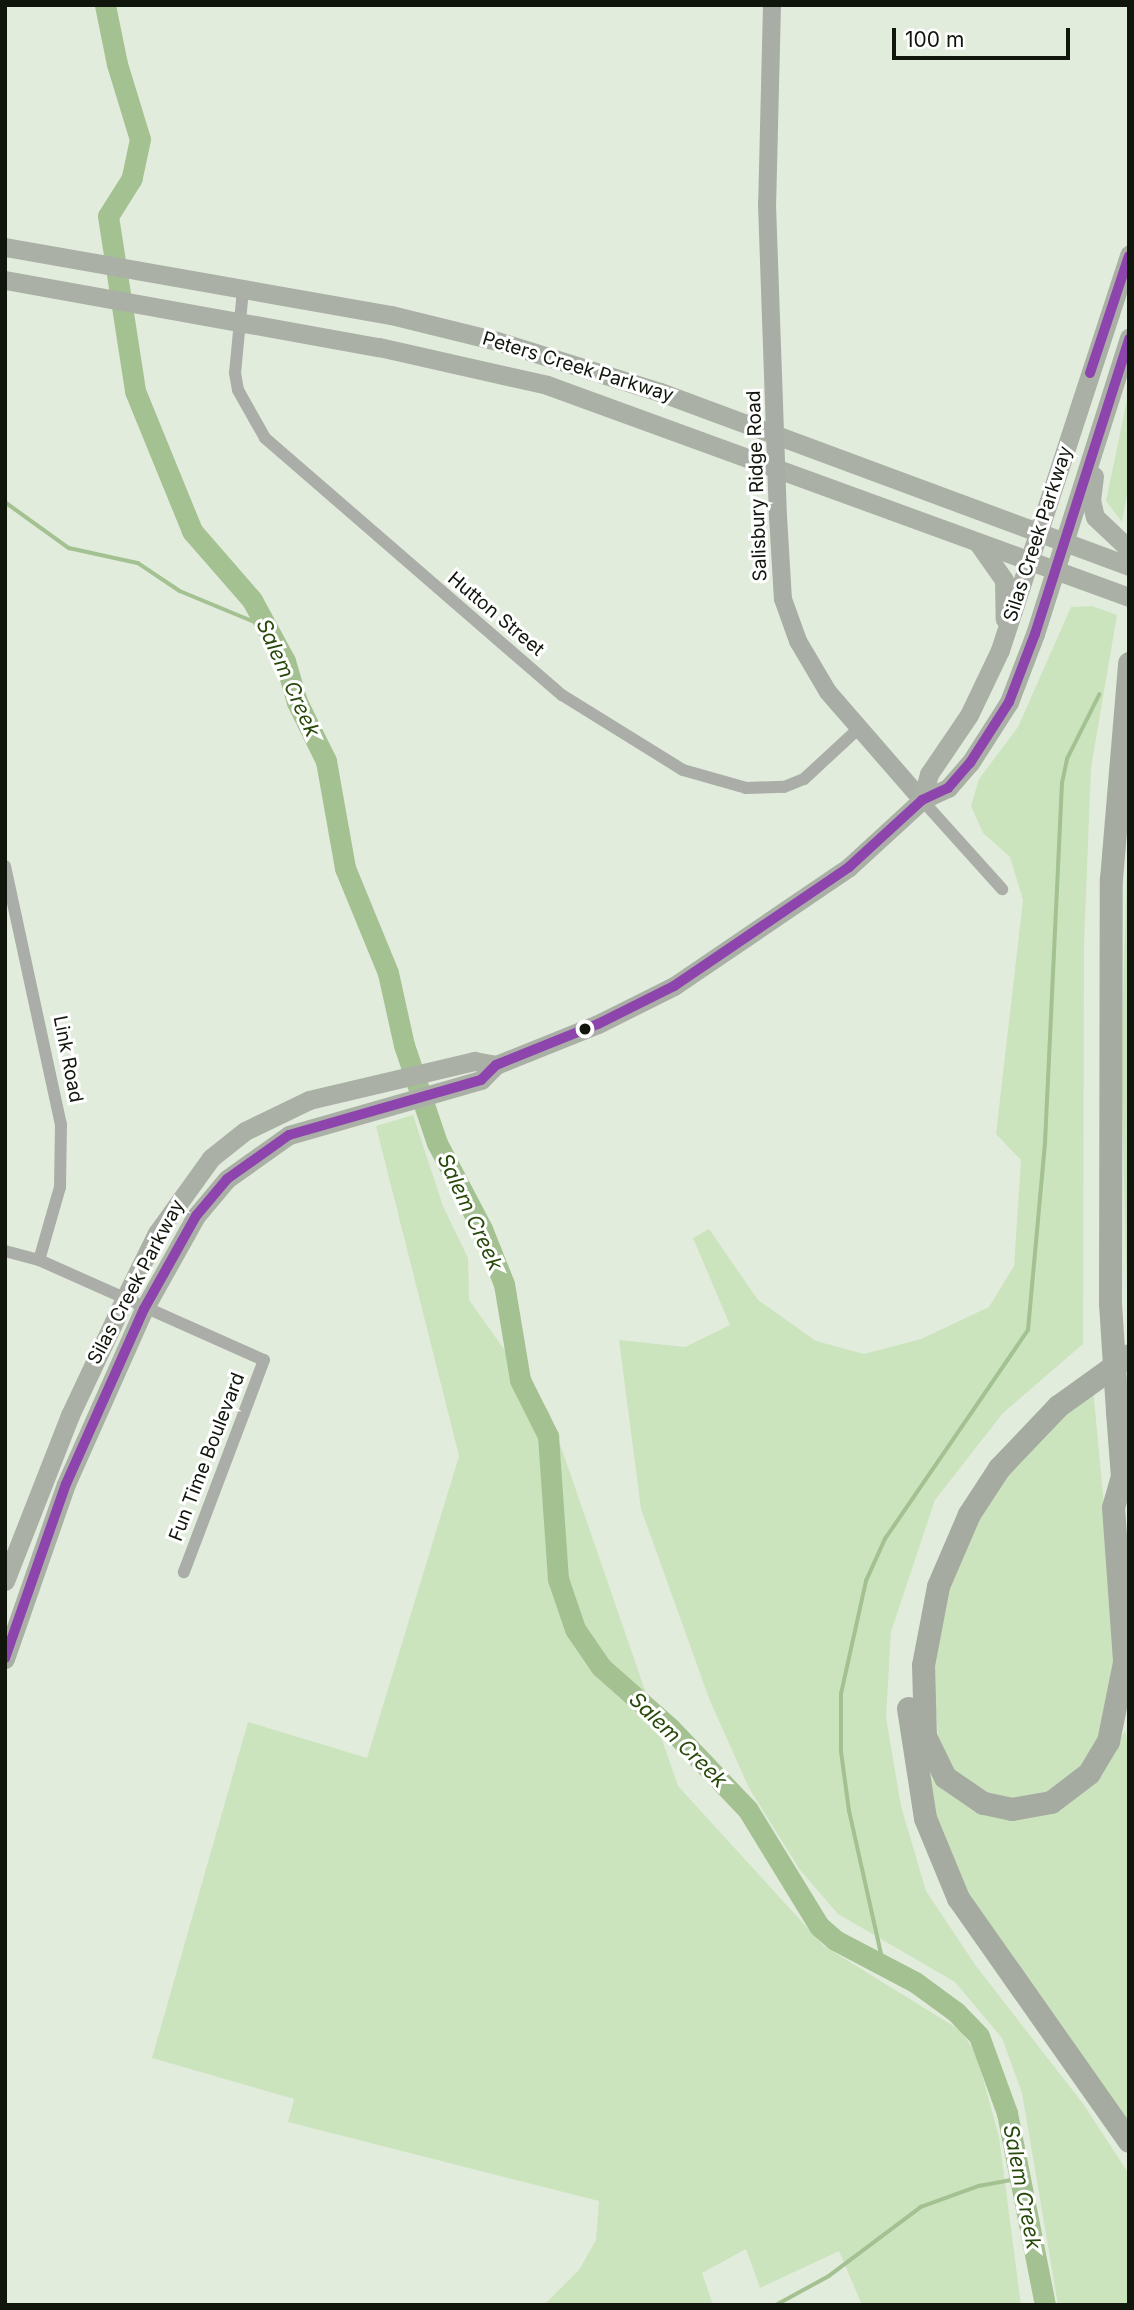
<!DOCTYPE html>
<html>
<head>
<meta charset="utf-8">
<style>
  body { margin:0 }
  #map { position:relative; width:1134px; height:2310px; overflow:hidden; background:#e2ecdc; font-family:Inter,sans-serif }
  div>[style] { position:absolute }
  .green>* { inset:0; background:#cce4be }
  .stream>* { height:3.5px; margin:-1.75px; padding:0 1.75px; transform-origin:1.75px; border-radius:1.75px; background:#a4c192 }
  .river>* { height:21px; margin:-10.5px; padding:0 10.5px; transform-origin:10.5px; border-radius:10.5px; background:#a4c192 }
  .street>* { height:12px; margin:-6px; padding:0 6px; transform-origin:6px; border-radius:6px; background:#abaea8 }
  .secondary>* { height:18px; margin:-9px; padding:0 9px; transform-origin:9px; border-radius:9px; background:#a8ada6 }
  .primary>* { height:19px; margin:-9.5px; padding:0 9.5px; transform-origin:9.5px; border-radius:9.5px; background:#abb0a7 }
  .highway>* { height:23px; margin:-11.5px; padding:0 11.5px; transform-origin:11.5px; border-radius:11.5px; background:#a6aba1 }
  .secondary-bridge>* { height:18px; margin:-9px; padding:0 9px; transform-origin:9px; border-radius:9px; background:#a8ada6 }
  .highway-bridge>* { height:23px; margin:-11.5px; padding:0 11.5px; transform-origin:11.5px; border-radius:11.5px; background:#a6aba1 }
  .bus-1>* { height:10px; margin:-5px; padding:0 5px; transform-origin:5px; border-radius:5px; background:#8e44ad }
  .dots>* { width:19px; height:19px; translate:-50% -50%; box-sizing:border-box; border:4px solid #fff; border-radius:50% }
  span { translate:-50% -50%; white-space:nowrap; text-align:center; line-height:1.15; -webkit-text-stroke:6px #fff; paint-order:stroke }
  .street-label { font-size:19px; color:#10160c }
  .water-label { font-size:21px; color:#274909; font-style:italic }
  .frame { position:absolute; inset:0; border:7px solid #10160c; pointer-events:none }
  .scale { position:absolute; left:892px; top:28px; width:178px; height:32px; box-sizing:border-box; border:4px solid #10160c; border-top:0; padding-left:9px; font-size:21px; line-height:24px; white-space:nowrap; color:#10160c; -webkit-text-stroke:5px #fff; paint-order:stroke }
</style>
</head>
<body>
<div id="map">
  <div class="green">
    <i style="clip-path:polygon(1129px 390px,1129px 484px,1122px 522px,1106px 501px)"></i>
    <i style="clip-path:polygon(1092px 606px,1117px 615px,1091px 768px,1084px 944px,1083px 1344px,1003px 1413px,935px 1500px,891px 1632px,886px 1717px,901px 1806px,926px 1891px,976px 1966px,1084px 2105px,1129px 2174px,1129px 2305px,1058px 2305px,1022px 2093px,1002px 2038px,955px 1982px,838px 1914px,800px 1870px,749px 1788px,710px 1701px,641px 1509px,619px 1340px,685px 1347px,730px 1325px,693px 1238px,709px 1229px,758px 1300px,816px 1341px,864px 1354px,921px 1339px,989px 1307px,1014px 1266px,1021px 1160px,996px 1134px,1023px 900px,1010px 857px,983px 833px,971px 806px,979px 779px,1018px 727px,1071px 607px)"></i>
    <i style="clip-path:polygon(1129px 799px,1129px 1292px,1127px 1293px,1121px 1066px)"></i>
    <i style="clip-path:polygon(413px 1115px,443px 1206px,468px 1258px,469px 1300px,549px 1412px,678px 1786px,824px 1946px,960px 2030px,976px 2053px,999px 2137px,1021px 2305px,862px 2305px,839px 2251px,760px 2288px,746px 2249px,702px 2273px,713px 2305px,544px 2305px,579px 2270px,596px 2240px,599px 2201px,288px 2122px,294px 2099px,152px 2058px,248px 1722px,367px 1758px,459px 1456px,376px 1126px)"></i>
    <i style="clip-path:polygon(1093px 1388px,1118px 1655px,1100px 1744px,1058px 1790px,1004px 1801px,960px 1780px,940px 1754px,932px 1669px,941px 1614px,963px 1540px,1007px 1467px)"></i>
    <i style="clip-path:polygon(1125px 1731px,1129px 1745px,1129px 2127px,973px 1907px,941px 1844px,924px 1769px,932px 1766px,1015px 1814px,1110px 1754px)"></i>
  </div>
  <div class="stream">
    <i style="left:5px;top:502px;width:79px;rotate:35.7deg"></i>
    <i style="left:69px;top:548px;width:71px;rotate:12.3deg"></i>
    <i style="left:138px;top:563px;width:50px;rotate:33.7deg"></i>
    <i style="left:180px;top:591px;width:94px;rotate:22.5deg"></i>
    <i style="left:883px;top:1963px;width:156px;rotate:-102.6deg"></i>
    <i style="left:849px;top:1811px;width:60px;rotate:-97.7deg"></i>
    <i style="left:841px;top:1752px;width:58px;rotate:-90deg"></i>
    <i style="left:841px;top:1694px;width:116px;rotate:-77.5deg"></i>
    <i style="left:866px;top:1581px;width:46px;rotate:-65.7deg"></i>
    <i style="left:885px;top:1539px;width:253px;rotate:-55.6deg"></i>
    <i style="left:1028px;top:1330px;width:188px;rotate:-84.8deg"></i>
    <i style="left:1045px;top:1143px;width:360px;rotate:-87.3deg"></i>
    <i style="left:1062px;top:783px;width:25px;rotate:-78deg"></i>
    <i style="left:1067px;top:759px;width:72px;rotate:-63.4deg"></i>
    <i style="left:776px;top:2305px;width:60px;rotate:-28.7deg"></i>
    <i style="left:829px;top:2276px;width:115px;rotate:-36.9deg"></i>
    <i style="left:921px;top:2207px;width:62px;rotate:-19.9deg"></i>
    <i style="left:979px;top:2186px;width:44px;rotate:-10.5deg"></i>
  </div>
  <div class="river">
    <i style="left:105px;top:5px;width:60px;rotate:78.5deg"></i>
    <i style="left:117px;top:64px;width:78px;rotate:73deg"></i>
    <i style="left:140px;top:139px;width:40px;rotate:102deg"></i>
    <i style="left:132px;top:178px;width:45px;rotate:122.3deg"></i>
    <i style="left:108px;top:216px;width:177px;rotate:81.2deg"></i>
    <i style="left:135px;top:391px;width:151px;rotate:67.8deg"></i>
    <i style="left:192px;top:531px;width:91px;rotate:49deg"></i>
    <i style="left:252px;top:600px;width:69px;rotate:61.6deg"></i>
    <i style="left:285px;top:661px;width:43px;rotate:73.7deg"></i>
    <i style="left:297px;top:702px;width:66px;rotate:63.8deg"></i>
    <i style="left:326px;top:761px;width:109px;rotate:79.9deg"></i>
    <i style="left:345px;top:868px;width:113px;rotate:67.7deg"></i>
    <i style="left:388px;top:973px;width:74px;rotate:77.5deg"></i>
    <i style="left:404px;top:1045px;width:103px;rotate:71.4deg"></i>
    <i style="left:437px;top:1143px;width:97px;rotate:62.4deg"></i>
    <i style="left:482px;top:1229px;width:59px;rotate:68.2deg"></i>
    <i style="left:504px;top:1284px;width:97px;rotate:80.5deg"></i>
    <i style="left:520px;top:1380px;width:63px;rotate:63.4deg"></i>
    <i style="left:548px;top:1436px;width:143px;rotate:86deg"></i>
    <i style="left:558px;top:1579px;width:53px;rotate:71.2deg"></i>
    <i style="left:575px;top:1629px;width:46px;rotate:55.6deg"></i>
    <i style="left:601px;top:1667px;width:92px;rotate:41.5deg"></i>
    <i style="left:670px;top:1728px;width:113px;rotate:46.4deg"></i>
    <i style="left:748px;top:1810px;width:136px;rotate:58.5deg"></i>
    <i style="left:819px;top:1926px;width:21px;rotate:41deg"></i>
    <i style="left:835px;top:1940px;width:90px;rotate:27.7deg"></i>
    <i style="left:915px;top:1982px;width:51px;rotate:36.2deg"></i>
    <i style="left:956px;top:2012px;width:33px;rotate:46deg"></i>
    <i style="left:979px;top:2036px;width:82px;rotate:70deg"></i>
    <i style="left:1007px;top:2113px;width:196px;rotate:78.8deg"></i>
  </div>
  <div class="street">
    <i style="left:243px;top:290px;width:83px;rotate:95.5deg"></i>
    <i style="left:235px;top:373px;width:17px;rotate:80deg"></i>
    <i style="left:238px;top:390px;width:55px;rotate:60.6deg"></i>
    <i style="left:265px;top:438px;width:393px;rotate:40.9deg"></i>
    <i style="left:562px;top:695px;width:142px;rotate:31.8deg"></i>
    <i style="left:683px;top:770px;width:66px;rotate:15.9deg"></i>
    <i style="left:746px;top:788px;width:38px;rotate:-2deg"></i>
    <i style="left:784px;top:787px;width:22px;rotate:-22deg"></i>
    <i style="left:804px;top:779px;width:75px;rotate:-42.8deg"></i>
    <i style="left:922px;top:800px;width:120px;rotate:48deg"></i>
    <i style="left:5px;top:866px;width:264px;rotate:77.8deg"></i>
    <i style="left:61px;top:1124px;width:63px;rotate:90.9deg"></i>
    <i style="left:60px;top:1187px;width:76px;rotate:106deg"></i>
    <i style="left:5px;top:1251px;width:35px;rotate:15deg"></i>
    <i style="left:39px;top:1260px;width:246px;rotate:24deg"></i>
    <i style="left:264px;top:1360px;width:227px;rotate:110.7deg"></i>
  </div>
  <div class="secondary">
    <i style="left:772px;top:5px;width:199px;rotate:91.4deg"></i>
    <i style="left:767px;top:204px;width:171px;rotate:88deg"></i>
    <i style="left:778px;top:516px;width:83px;rotate:86.6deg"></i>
    <i style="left:783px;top:599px;width:45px;rotate:70.3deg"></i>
    <i style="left:798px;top:641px;width:59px;rotate:59.5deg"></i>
    <i style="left:828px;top:692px;width:143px;rotate:49deg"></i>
  </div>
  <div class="primary">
    <i style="left:5px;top:247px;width:392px;rotate:10deg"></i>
    <i style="left:391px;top:315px;width:109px;rotate:13.8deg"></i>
    <i style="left:497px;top:341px;width:171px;rotate:17.4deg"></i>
    <i style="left:660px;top:392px;width:500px;rotate:20.35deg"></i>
    <i style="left:5px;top:280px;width:380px;rotate:10.2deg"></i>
    <i style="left:379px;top:347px;width:172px;rotate:12.7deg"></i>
    <i style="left:547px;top:385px;width:619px;rotate:20.01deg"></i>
    <i style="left:1094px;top:476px;width:24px;rotate:97deg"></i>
    <i style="left:1091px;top:500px;width:17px;rotate:77deg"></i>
    <i style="left:1095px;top:517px;width:47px;rotate:43.3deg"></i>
    <i style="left:978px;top:543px;width:45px;rotate:54.9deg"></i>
    <i style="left:1004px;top:580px;width:39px;rotate:89deg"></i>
    <i style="left:922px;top:800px;width:27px;rotate:-75deg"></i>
    <i style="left:929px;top:774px;width:71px;rotate:-55.9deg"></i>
    <i style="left:969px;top:715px;width:72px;rotate:-64.5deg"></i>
    <i style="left:1000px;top:650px;width:416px;rotate:-71.9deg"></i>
    <i style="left:5px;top:1581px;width:178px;rotate:-68.6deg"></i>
    <i style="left:70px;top:1415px;width:127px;rotate:-64.8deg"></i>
    <i style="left:124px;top:1300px;width:75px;rotate:-63.8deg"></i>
    <i style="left:157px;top:1233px;width:92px;rotate:-54.2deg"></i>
    <i style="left:211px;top:1158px;width:43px;rotate:-38.5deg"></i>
    <i style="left:245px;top:1131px;width:71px;rotate:-25.8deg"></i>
    <i style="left:309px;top:1100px;width:170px;rotate:-13.3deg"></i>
    <i style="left:474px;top:1061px;width:22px;rotate:10deg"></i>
    <i style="left:5px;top:1659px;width:185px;rotate:-70.8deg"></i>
    <i style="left:66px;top:1484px;width:192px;rotate:-66deg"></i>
    <i style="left:144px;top:1309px;width:107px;rotate:-60.8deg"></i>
    <i style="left:196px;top:1216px;width:48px;rotate:-50deg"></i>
    <i style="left:227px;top:1179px;width:76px;rotate:-35.4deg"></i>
    <i style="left:289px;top:1135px;width:200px;rotate:-16deg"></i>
    <i style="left:481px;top:1080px;width:21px;rotate:-45deg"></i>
    <i style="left:496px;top:1065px;width:110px;rotate:-21.9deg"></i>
    <i style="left:598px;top:1024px;width:85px;rotate:-26.6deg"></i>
    <i style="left:674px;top:986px;width:212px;rotate:-34.2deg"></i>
    <i style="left:849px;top:867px;width:99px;rotate:-42.5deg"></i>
    <i style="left:922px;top:800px;width:29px;rotate:-25deg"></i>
    <i style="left:948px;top:788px;width:33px;rotate:-49deg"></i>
    <i style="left:970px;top:763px;width:72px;rotate:-57.4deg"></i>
    <i style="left:1009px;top:702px;width:73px;rotate:-69.1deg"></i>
    <i style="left:1035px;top:634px;width:311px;rotate:-72.4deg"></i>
  </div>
  <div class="highway">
    <i style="left:1110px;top:1303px;width:424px;rotate:-89.9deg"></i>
    <i style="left:1111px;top:879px;width:217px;rotate:-85.2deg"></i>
    <i style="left:1117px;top:1412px;width:78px;rotate:85.6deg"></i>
    <i style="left:1122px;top:1476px;width:32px;rotate:106deg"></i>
    <i style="left:1113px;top:1507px;width:155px;rotate:85.9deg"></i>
    <i style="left:1124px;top:1662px;width:81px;rotate:101.4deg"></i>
    <i style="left:1108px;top:1741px;width:37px;rotate:121deg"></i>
    <i style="left:1089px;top:1773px;width:48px;rotate:142.7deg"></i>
    <i style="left:1051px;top:1802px;width:40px;rotate:170deg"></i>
    <i style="left:1012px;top:1809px;width:30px;rotate:-168deg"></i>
    <i style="left:983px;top:1803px;width:46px;rotate:-145.6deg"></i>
    <i style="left:945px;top:1777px;width:46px;rotate:-116deg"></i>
    <i style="left:925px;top:1736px;width:71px;rotate:-91.6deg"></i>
    <i style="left:923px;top:1665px;width:80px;rotate:-79.2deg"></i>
    <i style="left:938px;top:1586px;width:78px;rotate:-66.7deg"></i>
    <i style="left:969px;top:1514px;width:55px;rotate:-56.9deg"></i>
    <i style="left:999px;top:1468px;width:86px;rotate:-46.4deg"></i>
    <i style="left:1058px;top:1406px;width:87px;rotate:-35.7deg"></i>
    <i style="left:908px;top:1708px;width:111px;rotate:81.2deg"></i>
    <i style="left:925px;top:1818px;width:87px;rotate:67.6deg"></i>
    <i style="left:958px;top:1898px;width:297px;rotate:54.9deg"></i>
  </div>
  <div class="secondary-bridge">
    <i style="left:773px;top:375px;width:141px;rotate:88deg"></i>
  </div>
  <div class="highway-bridge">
    <i style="left:1110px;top:1303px;width:109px;rotate:86.3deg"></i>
  </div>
  <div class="bus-1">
    <i style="left:1090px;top:373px;width:123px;rotate:-71.6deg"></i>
    <i style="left:5px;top:1658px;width:184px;rotate:-70.7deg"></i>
    <i style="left:66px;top:1484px;width:192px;rotate:-66deg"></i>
    <i style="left:144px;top:1309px;width:107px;rotate:-60.8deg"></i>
    <i style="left:196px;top:1216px;width:48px;rotate:-50deg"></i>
    <i style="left:227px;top:1179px;width:76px;rotate:-35.4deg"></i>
    <i style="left:289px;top:1135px;width:200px;rotate:-16deg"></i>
    <i style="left:481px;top:1080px;width:21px;rotate:-45deg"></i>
    <i style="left:496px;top:1065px;width:110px;rotate:-21.9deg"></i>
    <i style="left:598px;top:1024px;width:85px;rotate:-26.6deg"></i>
    <i style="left:674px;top:986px;width:212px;rotate:-34.2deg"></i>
    <i style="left:849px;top:867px;width:99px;rotate:-42.5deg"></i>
    <i style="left:922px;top:800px;width:29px;rotate:-25deg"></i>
    <i style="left:948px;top:788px;width:33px;rotate:-49deg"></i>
    <i style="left:970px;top:763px;width:72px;rotate:-57.4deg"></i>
    <i style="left:1009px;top:702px;width:73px;rotate:-69.1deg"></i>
    <i style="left:1035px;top:634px;width:310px;rotate:-72.3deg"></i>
  </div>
  <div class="dots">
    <i style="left:585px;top:1029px;background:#10160c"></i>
  </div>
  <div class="street-label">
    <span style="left:578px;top:367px;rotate:17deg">Peters Creek Parkway</span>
    <span style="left:757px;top:486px;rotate:-92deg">Salisbury Ridge Road</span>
    <span style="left:1038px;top:534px;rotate:-72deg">Silas Creek Parkway</span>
    <span style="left:496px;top:614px;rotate:40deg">Hutton Street</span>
    <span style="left:68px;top:1059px;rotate:79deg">Link Road</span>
    <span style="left:136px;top:1282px;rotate:-62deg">Silas Creek Parkway</span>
    <span style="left:207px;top:1457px;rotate:-69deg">Fun Time Boulevard</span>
  </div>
  <div class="water-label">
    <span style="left:288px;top:678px;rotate:66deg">Salem Creek</span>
    <span style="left:470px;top:1212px;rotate:65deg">Salem Creek</span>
    <span style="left:678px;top:1740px;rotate:44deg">Salem Creek</span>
    <span style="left:1022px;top:2187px;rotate:79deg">Salem Creek</span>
  </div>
  <div class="frame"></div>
  <div class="scale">100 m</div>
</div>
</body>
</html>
